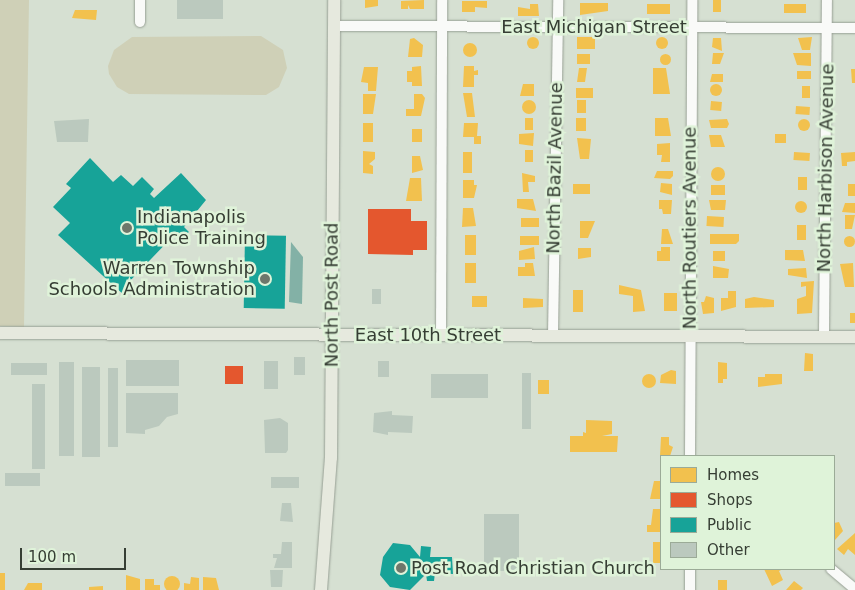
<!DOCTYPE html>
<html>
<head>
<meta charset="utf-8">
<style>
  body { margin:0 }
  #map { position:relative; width:855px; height:590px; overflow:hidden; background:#d6e0d2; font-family:"DejaVu Sans",sans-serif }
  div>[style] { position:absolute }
  .green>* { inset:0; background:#cfd0b7 }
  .water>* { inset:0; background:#83b1a6 }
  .homes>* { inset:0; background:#f2c14e; transform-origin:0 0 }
  .round { border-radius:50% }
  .shops>* { inset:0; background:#e4572e; transform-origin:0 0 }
  .public>* { inset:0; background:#17a398; transform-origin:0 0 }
  .building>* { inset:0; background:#bbc9be; transform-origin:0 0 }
  .roads { filter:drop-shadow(0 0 1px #979f94) drop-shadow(0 0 1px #979f94) }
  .minor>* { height:10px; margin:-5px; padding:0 5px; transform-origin:5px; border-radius:5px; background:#f9faf8 }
  .major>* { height:12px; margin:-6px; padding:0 6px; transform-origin:6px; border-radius:6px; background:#e6e9de }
  .dots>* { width:14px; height:14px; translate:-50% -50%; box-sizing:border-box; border:2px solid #dff3d9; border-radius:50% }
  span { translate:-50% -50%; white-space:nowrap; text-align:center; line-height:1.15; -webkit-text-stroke:5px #dff3d9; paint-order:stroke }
  .street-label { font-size:18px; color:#363e34 }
  .poi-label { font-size:18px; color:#363e34 }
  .left { translate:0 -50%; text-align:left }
  .right { translate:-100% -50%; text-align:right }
  .legend { position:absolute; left:660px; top:455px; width:175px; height:115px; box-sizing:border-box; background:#dff3d9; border:1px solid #9bab97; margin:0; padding:6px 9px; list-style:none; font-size:15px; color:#363e34 }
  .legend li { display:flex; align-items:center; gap:10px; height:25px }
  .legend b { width:25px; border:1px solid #9bab97 }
  .scale { position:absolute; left:20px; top:548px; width:106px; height:22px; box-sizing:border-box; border:2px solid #363e34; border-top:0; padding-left:6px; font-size:15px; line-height:18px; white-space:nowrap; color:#363e34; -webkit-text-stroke:4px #dff3d9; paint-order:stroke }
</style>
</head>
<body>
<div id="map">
  <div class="green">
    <i style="clip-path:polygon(0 0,29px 0,24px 327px,0 326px)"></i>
    <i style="clip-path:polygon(261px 36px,283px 50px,287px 68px,279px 87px,266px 95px,129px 94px,117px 87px,109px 74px,108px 66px,114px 50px,132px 37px)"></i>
  </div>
  <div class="water">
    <i style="clip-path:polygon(291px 242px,303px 257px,302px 304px,289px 302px)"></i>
  </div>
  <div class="homes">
    <i style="clip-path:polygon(365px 0,378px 0,378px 6px,365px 8px)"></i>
    <i style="clip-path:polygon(424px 0,424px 9px,410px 9px,408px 5px,408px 9px,401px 9px,401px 1px)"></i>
    <i style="left:713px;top:0;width:8px;height:12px"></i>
    <i style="clip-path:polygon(462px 1px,487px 1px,487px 8px,475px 7px,475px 12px,462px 12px)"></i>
    <i style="clip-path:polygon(580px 3px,608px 3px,608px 11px,580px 15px)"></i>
    <i style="clip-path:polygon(530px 4px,538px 4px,539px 16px,518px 16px,518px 7px,530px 9px)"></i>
    <i style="left:647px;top:4px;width:23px;height:10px"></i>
    <i style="left:784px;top:4px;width:22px;height:9px"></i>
    <i style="clip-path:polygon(75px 10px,97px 10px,96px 20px,72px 18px)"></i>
    <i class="round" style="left:527px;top:37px;width:12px;height:12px"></i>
    <i style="left:577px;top:37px;width:18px;height:12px"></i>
    <i style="clip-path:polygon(812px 37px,810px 50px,802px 50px,798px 38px)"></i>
    <i class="round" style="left:656px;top:37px;width:12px;height:12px"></i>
    <i style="clip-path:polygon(414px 38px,423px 45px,422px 57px,408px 57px,410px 39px)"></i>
    <i style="clip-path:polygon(713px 38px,721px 38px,722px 51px,712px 47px)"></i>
    <i class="round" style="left:463px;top:43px;width:14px;height:14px"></i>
    <i style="clip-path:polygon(713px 53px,724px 53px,720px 64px,712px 64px)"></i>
    <i style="clip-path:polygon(793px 53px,811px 53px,811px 66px,797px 65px)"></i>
    <i class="round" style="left:659.5px;top:53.5px;width:11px;height:11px"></i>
    <i style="left:577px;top:54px;width:13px;height:10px"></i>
    <i style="clip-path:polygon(421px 66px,422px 86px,412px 86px,412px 82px,407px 82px,407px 71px,412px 71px,412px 67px)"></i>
    <i style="clip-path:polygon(464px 66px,474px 66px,474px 71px,478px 70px,478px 75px,474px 75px,474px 87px,463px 87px)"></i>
    <i style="clip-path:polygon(364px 67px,378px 67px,376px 91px,368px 91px,368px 83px,361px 82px)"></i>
    <i style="clip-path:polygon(579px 68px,587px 68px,585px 82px,577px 82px)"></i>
    <i style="clip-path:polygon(653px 68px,666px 68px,670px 94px,653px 94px)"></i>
    <i style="clip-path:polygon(851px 69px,855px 69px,855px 83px,852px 83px)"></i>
    <i style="left:797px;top:71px;width:14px;height:8px"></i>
    <i style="clip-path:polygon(712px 74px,723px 74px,723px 82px,710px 82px)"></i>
    <i style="clip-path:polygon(523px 84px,534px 84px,534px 96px,520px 96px)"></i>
    <i class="round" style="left:710px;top:84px;width:12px;height:12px"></i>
    <i style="left:802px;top:86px;width:8px;height:12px"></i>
    <i style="left:593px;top:88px;width:10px;height:17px;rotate:90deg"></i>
    <i style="clip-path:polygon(463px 93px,472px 93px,475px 117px,467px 117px)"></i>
    <i style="clip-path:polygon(363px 94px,376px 94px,373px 114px,363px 114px)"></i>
    <i style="clip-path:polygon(414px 94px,422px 94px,425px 98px,421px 116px,406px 116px,406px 109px,414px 109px)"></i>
    <i style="left:586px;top:100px;width:13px;height:9px;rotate:90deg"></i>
    <i class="round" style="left:522px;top:100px;width:14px;height:14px"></i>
    <i style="left:711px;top:101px;width:11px;height:9px;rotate:5deg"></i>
    <i style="left:796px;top:106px;width:14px;height:8px;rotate:4deg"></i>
    <i style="left:525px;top:118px;width:8px;height:12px"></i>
    <i style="left:576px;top:118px;width:10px;height:13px"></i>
    <i style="clip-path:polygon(655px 118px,668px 118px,671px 136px,655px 136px)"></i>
    <i class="round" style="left:798px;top:119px;width:12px;height:12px"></i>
    <i style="clip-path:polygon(709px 120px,727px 119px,729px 124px,727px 128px,711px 128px)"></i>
    <i style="left:363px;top:123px;width:10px;height:19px"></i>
    <i style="clip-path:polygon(464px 123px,478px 123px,477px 136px,481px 136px,481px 144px,474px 144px,474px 137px,463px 137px)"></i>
    <i style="left:412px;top:129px;width:10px;height:13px"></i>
    <i style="clip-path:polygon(534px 133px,533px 146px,519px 144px,519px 134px)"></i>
    <i style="left:775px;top:134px;width:11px;height:9px"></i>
    <i style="clip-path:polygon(709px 135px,721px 135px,725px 147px,711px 147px)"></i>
    <i style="clip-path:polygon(577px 138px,591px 139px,589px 159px,580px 159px)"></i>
    <i style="clip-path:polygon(670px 143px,670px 162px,661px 162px,662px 155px,657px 155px,657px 144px)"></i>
    <i style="left:525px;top:150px;width:8px;height:12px"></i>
    <i style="clip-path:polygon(363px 151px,375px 152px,375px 159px,369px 164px,373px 166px,373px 174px,363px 173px)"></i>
    <i style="left:463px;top:152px;width:9px;height:21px"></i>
    <i style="left:794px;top:152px;width:16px;height:8px;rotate:4deg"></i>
    <i style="clip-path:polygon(855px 152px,855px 161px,847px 162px,847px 166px,842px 166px,841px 153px)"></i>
    <i style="clip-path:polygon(412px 156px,420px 156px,423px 170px,412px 173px)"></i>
    <i class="round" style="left:711px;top:167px;width:14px;height:14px"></i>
    <i style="clip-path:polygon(657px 171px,673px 171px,673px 176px,670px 179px,654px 178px)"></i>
    <i style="clip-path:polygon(522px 173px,535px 176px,535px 182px,528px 182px,529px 192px,523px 192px)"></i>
    <i style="left:798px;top:177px;width:9px;height:13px"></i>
    <i style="clip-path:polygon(410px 178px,421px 178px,422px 201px,406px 201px)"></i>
    <i style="clip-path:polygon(463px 180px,474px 180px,474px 185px,477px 185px,474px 198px,463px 198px)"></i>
    <i style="clip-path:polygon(661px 183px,672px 184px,672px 195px,660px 192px)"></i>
    <i style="left:573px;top:184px;width:17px;height:10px"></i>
    <i style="left:848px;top:184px;width:7px;height:12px"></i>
    <i style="left:711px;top:185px;width:14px;height:10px"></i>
    <i style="clip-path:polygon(517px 199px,533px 199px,536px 211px,517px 208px)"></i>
    <i style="clip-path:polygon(659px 200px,672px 200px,671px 214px,663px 214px,662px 209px,659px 209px)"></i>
    <i style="clip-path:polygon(709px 200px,726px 200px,725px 210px,711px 210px)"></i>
    <i class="round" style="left:795px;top:201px;width:12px;height:12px"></i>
    <i style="clip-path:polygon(845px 203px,855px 203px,855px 213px,842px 212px)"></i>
    <i style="clip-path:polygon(463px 208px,473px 208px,476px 226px,462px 227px)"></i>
    <i style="clip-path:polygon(845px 215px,855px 215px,852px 229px,845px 229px)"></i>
    <i style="left:707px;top:216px;width:17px;height:10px;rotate:3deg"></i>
    <i style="left:521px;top:218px;width:18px;height:9px"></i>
    <i style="clip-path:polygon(580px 221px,595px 221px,588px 238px,580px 238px)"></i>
    <i style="left:797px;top:225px;width:9px;height:15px"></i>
    <i style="clip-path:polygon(662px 229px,668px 229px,673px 244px,661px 244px)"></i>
    <i style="clip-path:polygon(710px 234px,739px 234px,739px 241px,736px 244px,710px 244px)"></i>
    <i style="left:465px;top:235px;width:11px;height:20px"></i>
    <i class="round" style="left:843.5px;top:235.5px;width:11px;height:11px"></i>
    <i style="left:520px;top:236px;width:19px;height:9px"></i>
    <i style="clip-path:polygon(534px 247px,535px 259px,519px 260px,519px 251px)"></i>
    <i style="clip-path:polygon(661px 247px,670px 247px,670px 261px,657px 261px,657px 251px,661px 251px)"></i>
    <i style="clip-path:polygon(578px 248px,591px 248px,591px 257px,578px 259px)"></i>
    <i style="clip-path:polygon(785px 250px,803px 250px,805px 261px,785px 260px)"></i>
    <i style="left:713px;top:251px;width:12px;height:10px"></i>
    <i style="left:465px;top:263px;width:11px;height:20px"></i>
    <i style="clip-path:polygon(525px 263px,533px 263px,535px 276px,518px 276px,518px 267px,525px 267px)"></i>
    <i style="clip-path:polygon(853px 263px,854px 287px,845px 287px,840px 264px)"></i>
    <i style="clip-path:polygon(713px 266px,729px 269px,728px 278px,713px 278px)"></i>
    <i style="clip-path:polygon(806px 268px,807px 278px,788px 275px,788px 269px)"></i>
    <i style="clip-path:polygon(814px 281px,812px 313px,797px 314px,797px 299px,806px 296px,806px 286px,801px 287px,801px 282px)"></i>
    <i style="clip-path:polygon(619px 285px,641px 290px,645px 311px,633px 312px,633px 296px,619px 294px)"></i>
    <i style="left:573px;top:290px;width:10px;height:22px"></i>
    <i style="clip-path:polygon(728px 291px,736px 291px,736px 307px,721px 311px,721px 298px,728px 298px)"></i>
    <i style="left:664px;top:293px;width:13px;height:18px"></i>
    <i style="left:472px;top:296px;width:15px;height:11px"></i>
    <i style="clip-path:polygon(706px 296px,714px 298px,714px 313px,703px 314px,701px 302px,704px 302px)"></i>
    <i style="clip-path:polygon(754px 297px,774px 300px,774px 307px,745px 308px,745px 299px)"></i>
    <i style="clip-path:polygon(523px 298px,543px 299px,543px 307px,523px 308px)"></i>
    <i style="left:850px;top:313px;width:5px;height:10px"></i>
    <i style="clip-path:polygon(805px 353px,813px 354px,813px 371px,804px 371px)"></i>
    <i style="clip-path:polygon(718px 362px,727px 363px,727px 379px,723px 379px,723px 383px,718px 383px)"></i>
    <i style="clip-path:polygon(671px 370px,676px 371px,676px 384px,660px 383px,661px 375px)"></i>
    <i style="clip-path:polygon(765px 374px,782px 374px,782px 384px,758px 387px,758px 377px,765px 377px)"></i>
    <i class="round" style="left:642px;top:374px;width:14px;height:14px"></i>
    <i style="left:538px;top:380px;width:11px;height:14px"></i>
    <i style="clip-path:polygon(586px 420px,612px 421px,612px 434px,602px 436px,618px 436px,617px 452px,570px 452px,570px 436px,583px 436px,583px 432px,586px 433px)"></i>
    <i style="clip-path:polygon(661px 437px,669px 437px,669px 445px,673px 447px,670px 456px,660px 456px)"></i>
    <i style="clip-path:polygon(654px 481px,661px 481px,661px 499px,650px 499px)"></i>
    <i style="clip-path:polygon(653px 509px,661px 509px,661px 532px,647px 532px,647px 525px,651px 525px)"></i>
    <i style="clip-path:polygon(839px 522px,843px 531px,835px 540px,834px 523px)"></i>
    <i style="clip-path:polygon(855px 533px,855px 555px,848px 549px,844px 555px,837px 549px)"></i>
    <i style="left:653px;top:542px;width:8px;height:21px"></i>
    <i style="clip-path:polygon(764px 569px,783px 569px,779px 571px,783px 580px,772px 586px)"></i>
    <i style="left:5px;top:573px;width:17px;height:5px;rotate:90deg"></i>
    <i style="clip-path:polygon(126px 575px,140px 579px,140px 590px,126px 590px)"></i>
    <i class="round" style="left:164px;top:576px;width:16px;height:16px"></i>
    <i style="clip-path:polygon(191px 577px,199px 578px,199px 590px,184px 590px,184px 583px,190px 584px)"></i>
    <i style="clip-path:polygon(203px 577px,216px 578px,219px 590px,203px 590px)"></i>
    <i style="clip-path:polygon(145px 579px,154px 579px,154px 585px,160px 585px,160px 590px,145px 590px)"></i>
    <i style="left:718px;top:580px;width:9px;height:10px"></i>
    <i style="clip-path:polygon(794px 581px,803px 588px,801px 590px,786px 590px)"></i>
    <i style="clip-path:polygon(28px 583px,42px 583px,42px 590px,24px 590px)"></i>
    <i style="clip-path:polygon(103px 586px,103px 590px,89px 590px,89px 587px)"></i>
  </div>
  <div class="shops">
    <i style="clip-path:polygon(368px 209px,411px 209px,411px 221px,427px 221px,427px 250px,413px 250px,413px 255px,368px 254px)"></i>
    <i style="left:225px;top:366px;width:18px;height:18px"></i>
  </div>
  <div class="public">
    <i style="clip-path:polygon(90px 158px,113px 182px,121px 175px,133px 186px,142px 177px,154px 189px,150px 194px,154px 198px,181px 173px,206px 200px,184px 227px,189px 232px,182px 237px,177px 232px,126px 285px,130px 289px,124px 295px,58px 235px,70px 223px,53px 207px,71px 188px,66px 184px)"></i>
    <i style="left:245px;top:235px;width:41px;height:73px;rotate:1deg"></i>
    <i style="clip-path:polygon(393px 543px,410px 545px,420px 557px,421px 546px,431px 547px,430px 557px,452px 557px,453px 574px,435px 573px,434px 581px,427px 581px,426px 574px,410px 590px,390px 587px,380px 575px,383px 557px)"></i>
  </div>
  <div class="building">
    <i style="left:177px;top:0;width:46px;height:19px"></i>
    <i style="clip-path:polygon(89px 119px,88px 142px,57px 142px,54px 121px)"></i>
    <i style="left:372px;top:289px;width:9px;height:15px"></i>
    <i style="left:305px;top:357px;width:18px;height:11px;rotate:90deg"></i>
    <i style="left:126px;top:360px;width:53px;height:26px"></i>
    <i style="left:264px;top:361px;width:14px;height:28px"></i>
    <i style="left:378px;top:361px;width:11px;height:16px"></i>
    <i style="left:59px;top:362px;width:15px;height:94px"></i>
    <i style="left:11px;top:363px;width:36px;height:12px"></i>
    <i style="left:82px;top:367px;width:18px;height:90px"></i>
    <i style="left:108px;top:368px;width:10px;height:79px"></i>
    <i style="left:522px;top:373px;width:9px;height:56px"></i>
    <i style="left:431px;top:374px;width:57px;height:24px"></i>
    <i style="left:32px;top:384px;width:13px;height:85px"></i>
    <i style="clip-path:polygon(126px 393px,178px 393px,178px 414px,167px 417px,159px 426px,145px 430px,145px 434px,126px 433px)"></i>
    <i style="clip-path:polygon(392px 411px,392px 415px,413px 416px,412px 433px,388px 432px,388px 435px,373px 432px,374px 413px)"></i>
    <i style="clip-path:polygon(280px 418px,288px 423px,288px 450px,286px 453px,265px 453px,264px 420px)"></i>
    <i style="left:5px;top:473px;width:35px;height:13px"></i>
    <i style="left:271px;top:477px;width:28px;height:11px"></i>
    <i style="clip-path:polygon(282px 503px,291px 503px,293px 522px,280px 521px)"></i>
    <i style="left:484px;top:514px;width:35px;height:57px"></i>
    <i style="clip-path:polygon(282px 542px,292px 542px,292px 568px,274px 568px,277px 558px,273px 558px,273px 554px,281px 554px)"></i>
    <i style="clip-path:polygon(270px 570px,283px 570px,282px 587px,271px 587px)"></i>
  </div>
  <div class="roads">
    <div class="minor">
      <i style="left:140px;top:22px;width:22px;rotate:-90deg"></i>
      <i style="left:334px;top:26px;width:521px;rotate:0.22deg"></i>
      <i style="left:441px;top:335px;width:335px;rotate:-89.8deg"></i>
      <i style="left:553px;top:335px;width:335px;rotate:-89.1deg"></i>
      <i style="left:824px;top:336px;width:336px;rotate:-89.5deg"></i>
      <i style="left:690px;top:456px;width:456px;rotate:-89.7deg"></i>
      <i style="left:690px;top:569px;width:21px;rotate:90deg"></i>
      <i style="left:831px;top:569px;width:31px;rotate:40deg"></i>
    </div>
    <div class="major">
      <i style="left:0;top:333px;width:855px;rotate:0.27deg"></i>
      <i style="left:321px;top:590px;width:132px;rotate:-85.7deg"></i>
      <i style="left:331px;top:458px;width:458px;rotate:-89.6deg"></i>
    </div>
  </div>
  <div class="dots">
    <i style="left:127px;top:228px;background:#6e776b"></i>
    <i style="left:265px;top:279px;background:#6e776b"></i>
    <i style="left:401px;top:568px;background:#6e776b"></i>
  </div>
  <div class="street-label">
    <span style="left:594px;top:27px">East Michigan Street</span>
    <span style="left:555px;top:168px;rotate:-89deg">North Bazil Avenue</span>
    <span style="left:826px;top:168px;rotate:-89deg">North Harbison Avenue</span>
    <span style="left:690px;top:228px;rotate:-90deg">North Routiers Avenue</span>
    <span style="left:332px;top:295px;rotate:-90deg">North Post Road</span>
    <span style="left:428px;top:335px">East 10th Street</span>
  </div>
  <div class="poi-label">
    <span class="left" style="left:137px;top:228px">Indianapolis<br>Police Training</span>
    <span class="right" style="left:255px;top:279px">Warren Township<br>Schools Administration</span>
    <span class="left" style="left:411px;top:568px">Post Road Christian Church</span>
  </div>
  <ul class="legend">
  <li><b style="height:14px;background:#f2c14e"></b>Homes</li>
  <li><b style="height:14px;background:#e4572e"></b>Shops</li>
  <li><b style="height:14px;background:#17a398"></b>Public</li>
  <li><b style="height:14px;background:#bbc9be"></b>Other</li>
  </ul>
  <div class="scale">100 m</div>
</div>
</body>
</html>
